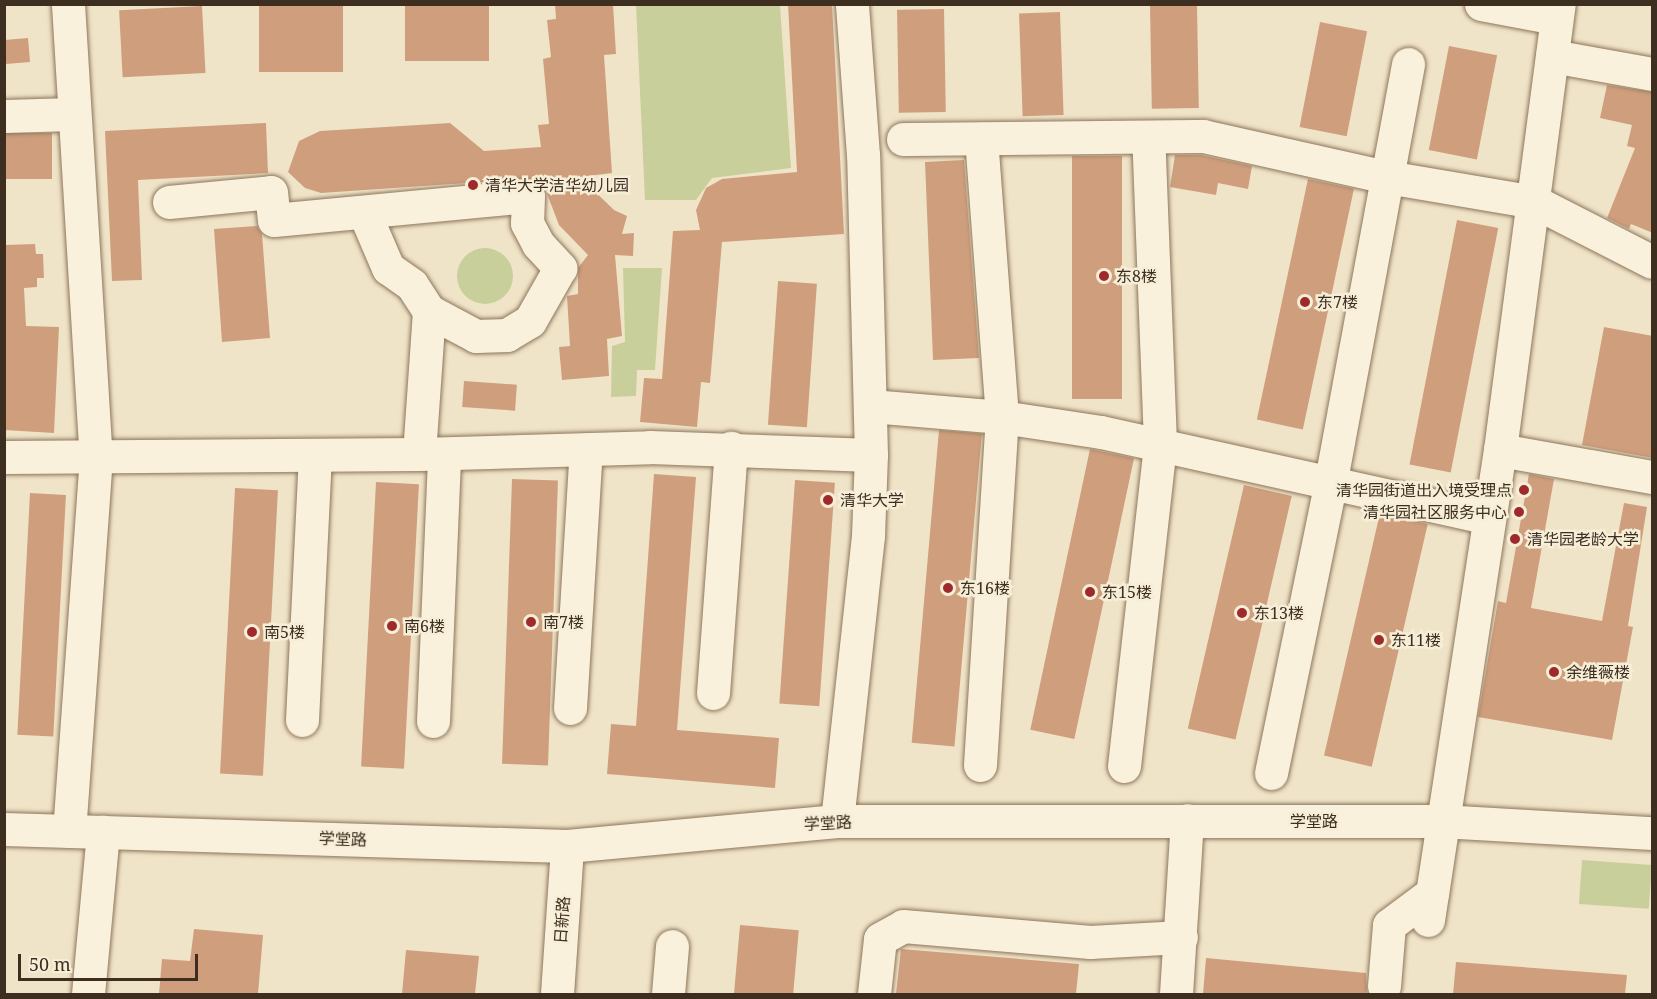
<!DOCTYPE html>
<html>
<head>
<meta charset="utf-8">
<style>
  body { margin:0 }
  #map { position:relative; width:1657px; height:999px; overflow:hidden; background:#f0e4c8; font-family:"Noto Serif","Noto Sans SC",serif }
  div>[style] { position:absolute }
  .green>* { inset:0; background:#c9cf9b; transform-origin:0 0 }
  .round { border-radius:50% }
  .building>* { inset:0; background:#cf9f7d; transform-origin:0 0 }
  .roads { filter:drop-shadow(0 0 2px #8d765c) drop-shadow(0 0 2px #8d765c) }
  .minor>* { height:33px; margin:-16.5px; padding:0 16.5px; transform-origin:16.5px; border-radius:16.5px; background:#faf1dc }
  .dots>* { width:16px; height:16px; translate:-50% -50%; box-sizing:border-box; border:3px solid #f7eed8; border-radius:50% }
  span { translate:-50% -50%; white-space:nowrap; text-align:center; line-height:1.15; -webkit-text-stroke:5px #f7eed8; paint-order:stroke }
  .poi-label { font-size:16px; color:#3d2e20 }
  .left { translate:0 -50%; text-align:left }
  .right { translate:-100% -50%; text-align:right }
  .street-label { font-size:16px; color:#3d2e20 }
  .frame { position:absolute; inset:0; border:6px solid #3d2e20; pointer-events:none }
  .scale { position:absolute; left:18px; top:954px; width:180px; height:27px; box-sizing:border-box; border:3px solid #3d2e20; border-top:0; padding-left:8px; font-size:18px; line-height:21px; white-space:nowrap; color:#3d2e20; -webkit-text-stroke:4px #f7eed8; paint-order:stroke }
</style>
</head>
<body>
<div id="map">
  <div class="green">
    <i style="clip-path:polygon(636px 5px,780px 5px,791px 168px,712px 178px,696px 200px,645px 200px)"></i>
    <i class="round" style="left:457px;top:248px;width:56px;height:56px"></i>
    <i style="clip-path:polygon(623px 268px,662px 268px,655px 370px,637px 370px,636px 396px,611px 397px,612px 346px,625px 342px)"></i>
    <i style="left:1582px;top:860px;width:70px;height:44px;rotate:4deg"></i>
  </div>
  <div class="building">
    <i style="left:259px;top:4px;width:84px;height:68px"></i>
    <i style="left:405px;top:4px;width:84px;height:57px"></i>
    <i style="clip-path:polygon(555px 4px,613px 4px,616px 54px,604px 55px,612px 173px,580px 177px,614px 210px,627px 216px,622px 234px,634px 233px,633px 256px,615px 255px,622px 336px,607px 339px,609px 376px,562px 380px,559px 347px,570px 346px,567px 296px,578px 294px,578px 268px,588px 255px,559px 225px,541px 178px,321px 193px,305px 188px,288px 172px,299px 141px,320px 131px,450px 123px,484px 151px,541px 147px,538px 125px,549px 124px,543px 59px,551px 57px,547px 20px,556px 19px)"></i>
    <i style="clip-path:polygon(788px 4px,832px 4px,844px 234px,722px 242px,710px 383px,701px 382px,697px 427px,640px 422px,644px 378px,662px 379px,673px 231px,700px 230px,696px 210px,706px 188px,722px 179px,797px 172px)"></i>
    <i style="left:1197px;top:5px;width:103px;height:47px;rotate:89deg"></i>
    <i style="left:202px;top:6px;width:67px;height:83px;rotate:87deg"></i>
    <i style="left:944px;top:9px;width:103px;height:47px;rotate:89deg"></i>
    <i style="left:1060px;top:12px;width:103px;height:41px;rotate:88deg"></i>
    <i style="left:1320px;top:22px;width:48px;height:107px;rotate:11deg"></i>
    <i style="left:28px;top:38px;width:24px;height:24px;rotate:85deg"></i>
    <i style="left:1449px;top:46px;width:49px;height:106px;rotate:11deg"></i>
    <i style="clip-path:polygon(1607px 85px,1653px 92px,1653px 233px,1631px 224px,1629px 229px,1607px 218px,1635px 148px,1627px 146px,1632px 125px,1600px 118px)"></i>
    <i style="clip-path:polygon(266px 123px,268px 173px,138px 180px,142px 280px,112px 281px,105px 131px)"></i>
    <i style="left:52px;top:133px;width:46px;height:48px;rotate:90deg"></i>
    <i style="clip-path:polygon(1175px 155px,1201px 155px,1252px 166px,1248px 189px,1218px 183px,1216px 195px,1170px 187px)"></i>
    <i style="left:1072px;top:156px;width:50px;height:243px"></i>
    <i style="clip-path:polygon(964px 160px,979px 358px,933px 360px,925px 162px)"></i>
    <i style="left:1308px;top:179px;width:47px;height:246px;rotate:12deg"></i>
    <i style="left:1457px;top:220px;width:42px;height:249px;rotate:11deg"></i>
    <i style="clip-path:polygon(257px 226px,262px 234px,270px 338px,222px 342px,214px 229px)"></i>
    <i style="clip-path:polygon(35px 244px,36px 254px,43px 254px,44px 278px,37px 278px,37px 287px,24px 288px,26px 326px,59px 327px,54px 433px,4px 430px,4px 245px)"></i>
    <i style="left:778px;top:281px;width:39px;height:144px;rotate:4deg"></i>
    <i style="clip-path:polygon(1604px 327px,1653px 336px,1653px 458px,1582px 445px)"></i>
    <i style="left:464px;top:381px;width:53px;height:26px;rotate:4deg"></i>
    <i style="left:939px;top:430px;width:43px;height:314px;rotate:5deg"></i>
    <i style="left:1090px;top:449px;width:45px;height:287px;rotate:12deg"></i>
    <i style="clip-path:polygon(654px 474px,696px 477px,677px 730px,779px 738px,775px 788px,607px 774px,611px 724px,636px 726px)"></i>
    <i style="clip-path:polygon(1529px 474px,1554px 479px,1531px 608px,1602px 621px,1624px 503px,1647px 507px,1628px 626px,1633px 627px,1612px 740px,1478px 717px,1498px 601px,1506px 603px)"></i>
    <i style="left:512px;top:479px;width:46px;height:285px;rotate:2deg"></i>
    <i style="left:795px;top:480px;width:40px;height:224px;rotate:4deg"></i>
    <i style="left:376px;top:482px;width:43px;height:285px;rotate:3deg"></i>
    <i style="left:1244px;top:485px;width:49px;height:250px;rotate:13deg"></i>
    <i style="left:235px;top:488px;width:43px;height:286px;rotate:3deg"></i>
    <i style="left:30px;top:493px;width:36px;height:242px;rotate:3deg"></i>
    <i style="left:1380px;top:513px;width:49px;height:249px;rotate:13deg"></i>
    <i style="left:740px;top:925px;width:59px;height:69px;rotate:5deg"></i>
    <i style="clip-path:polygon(194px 929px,263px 935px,258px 994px,159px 994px,162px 959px,190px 961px)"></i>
    <i style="clip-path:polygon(901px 949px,1079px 964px,1076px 994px,896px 994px)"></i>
    <i style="clip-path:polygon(406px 950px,479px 956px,475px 994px,402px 994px)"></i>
    <i style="clip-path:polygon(1206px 958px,1366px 973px,1367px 994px,1203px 994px)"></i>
    <i style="clip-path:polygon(1456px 962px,1627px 975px,1625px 994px,1453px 994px)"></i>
  </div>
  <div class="roads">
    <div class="minor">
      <i style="left:68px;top:4px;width:453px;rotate:86.5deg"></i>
      <i style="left:96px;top:456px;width:376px;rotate:94.1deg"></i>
      <i style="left:1481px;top:4px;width:76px;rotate:10.6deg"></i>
      <i style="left:1552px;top:56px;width:102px;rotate:10.2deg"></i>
      <i style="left:4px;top:116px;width:69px;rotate:-1.7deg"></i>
      <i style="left:903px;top:139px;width:300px;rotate:-0.6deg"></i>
      <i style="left:1203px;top:136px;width:189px;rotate:12.6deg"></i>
      <i style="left:1387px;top:177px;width:150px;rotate:9.6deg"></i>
      <i style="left:1535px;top:202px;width:131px;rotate:27.1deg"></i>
      <i style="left:169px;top:202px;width:102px;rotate:-5.6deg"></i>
      <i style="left:271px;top:192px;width:28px;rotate:84deg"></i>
      <i style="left:274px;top:220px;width:255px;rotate:-5.4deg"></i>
      <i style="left:528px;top:196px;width:27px;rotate:92deg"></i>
      <i style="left:527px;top:223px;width:24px;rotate:62deg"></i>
      <i style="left:538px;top:244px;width:33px;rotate:47deg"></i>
      <i style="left:560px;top:268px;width:61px;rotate:119.5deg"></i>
      <i style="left:530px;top:321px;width:27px;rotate:149deg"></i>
      <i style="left:507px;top:335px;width:31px;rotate:178deg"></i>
      <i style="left:476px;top:336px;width:53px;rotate:-152deg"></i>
      <i style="left:429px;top:311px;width:143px;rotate:94deg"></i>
      <i style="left:364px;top:212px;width:61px;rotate:66.8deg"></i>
      <i style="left:388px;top:268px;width:29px;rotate:35deg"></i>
      <i style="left:412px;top:285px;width:31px;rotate:57deg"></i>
      <i style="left:871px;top:406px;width:131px;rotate:4.8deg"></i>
      <i style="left:1002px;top:417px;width:100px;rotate:8.6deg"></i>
      <i style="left:1101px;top:432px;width:396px;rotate:12.5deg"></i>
      <i style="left:1500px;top:450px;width:154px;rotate:10.1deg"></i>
      <i style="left:4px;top:457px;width:415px;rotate:-0.4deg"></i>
      <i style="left:419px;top:454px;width:231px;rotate:-1.7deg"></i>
      <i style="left:650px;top:447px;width:221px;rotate:2.1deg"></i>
      <i style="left:713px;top:693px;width:246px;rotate:-85.8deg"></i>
      <i style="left:570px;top:708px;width:259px;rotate:-86.5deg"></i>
      <i style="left:302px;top:720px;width:264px;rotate:-87.2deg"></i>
      <i style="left:433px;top:721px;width:267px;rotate:-87.6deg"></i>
      <i style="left:980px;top:765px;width:349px;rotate:-86.4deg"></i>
      <i style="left:1002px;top:417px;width:279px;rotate:-94.3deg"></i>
      <i style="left:1124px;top:766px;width:325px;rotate:-83.6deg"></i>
      <i style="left:1160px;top:443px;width:306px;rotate:-92.2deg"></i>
      <i style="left:1271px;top:773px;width:299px;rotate:-78.4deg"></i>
      <i style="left:1331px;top:480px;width:423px;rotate:-79.5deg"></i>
      <i style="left:837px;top:821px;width:287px;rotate:-83.8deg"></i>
      <i style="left:868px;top:536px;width:81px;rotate:-87.9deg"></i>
      <i style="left:871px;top:455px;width:300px;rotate:-91.5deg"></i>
      <i style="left:863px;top:155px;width:151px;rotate:-94.2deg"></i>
      <i style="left:4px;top:829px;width:563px;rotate:1.73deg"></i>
      <i style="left:567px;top:846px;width:271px;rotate:-5.3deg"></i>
      <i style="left:837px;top:821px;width:604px"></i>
      <i style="left:1441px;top:821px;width:211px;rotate:3.3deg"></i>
      <i style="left:1428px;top:920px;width:475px;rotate:-81.3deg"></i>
      <i style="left:1500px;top:450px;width:450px;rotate:-82.5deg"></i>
      <i style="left:1384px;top:986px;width:61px;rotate:-85.3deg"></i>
      <i style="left:1389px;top:925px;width:54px;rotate:-36.7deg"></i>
      <i style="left:88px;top:994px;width:163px;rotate:-84.7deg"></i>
      <i style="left:557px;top:994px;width:148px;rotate:-86.1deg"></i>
      <i style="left:668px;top:994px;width:48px;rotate:-85.2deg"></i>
      <i style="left:874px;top:994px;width:55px;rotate:-83.8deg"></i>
      <i style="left:880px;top:939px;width:26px;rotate:-29deg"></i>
      <i style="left:903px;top:926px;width:188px;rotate:4.9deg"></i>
      <i style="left:1090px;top:942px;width:91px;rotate:-3.1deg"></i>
      <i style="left:1176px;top:994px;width:174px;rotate:-86.4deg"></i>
    </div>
  </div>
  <div class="dots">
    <i style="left:473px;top:185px;background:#9e2a2b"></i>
    <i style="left:1104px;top:276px;background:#9e2a2b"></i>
    <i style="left:1305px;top:302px;background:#9e2a2b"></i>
    <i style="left:1524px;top:490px;background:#9e2a2b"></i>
    <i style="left:828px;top:500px;background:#9e2a2b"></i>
    <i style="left:1519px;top:512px;background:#9e2a2b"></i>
    <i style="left:1515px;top:539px;background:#9e2a2b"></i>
    <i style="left:948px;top:588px;background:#9e2a2b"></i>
    <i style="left:1090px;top:592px;background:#9e2a2b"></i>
    <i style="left:1242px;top:613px;background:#9e2a2b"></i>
    <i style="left:531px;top:622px;background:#9e2a2b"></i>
    <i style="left:392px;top:626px;background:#9e2a2b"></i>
    <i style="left:252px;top:632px;background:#9e2a2b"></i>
    <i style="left:1379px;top:640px;background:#9e2a2b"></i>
    <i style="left:1554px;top:672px;background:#9e2a2b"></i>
  </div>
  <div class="poi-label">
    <span class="left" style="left:485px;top:185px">清华大学洁华幼儿园</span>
    <span class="left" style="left:1116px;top:276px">东8楼</span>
    <span class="left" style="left:1317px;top:302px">东7楼</span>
    <span class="right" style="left:1512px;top:490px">清华园街道出入境受理点</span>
    <span class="left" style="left:840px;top:500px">清华大学</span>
    <span class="right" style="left:1507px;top:512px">清华园社区服务中心</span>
    <span class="left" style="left:1527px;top:539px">清华园老龄大学</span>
    <span class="left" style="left:960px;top:588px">东16楼</span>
    <span class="left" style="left:1102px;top:592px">东15楼</span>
    <span class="left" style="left:1254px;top:613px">东13楼</span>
    <span class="left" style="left:543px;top:622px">南7楼</span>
    <span class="left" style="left:404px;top:626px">南6楼</span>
    <span class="left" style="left:264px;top:632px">南5楼</span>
    <span class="left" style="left:1391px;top:640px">东11楼</span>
    <span class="left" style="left:1566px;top:672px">余维薇楼</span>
  </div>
  <div class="street-label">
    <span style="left:1314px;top:821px">学堂路</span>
    <span style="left:828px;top:823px;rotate:-3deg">学堂路</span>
    <span style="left:343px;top:839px;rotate:2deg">学堂路</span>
    <span style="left:562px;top:920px;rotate:-86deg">日新路</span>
  </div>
  <div class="frame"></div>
  <div class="scale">50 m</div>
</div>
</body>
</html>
